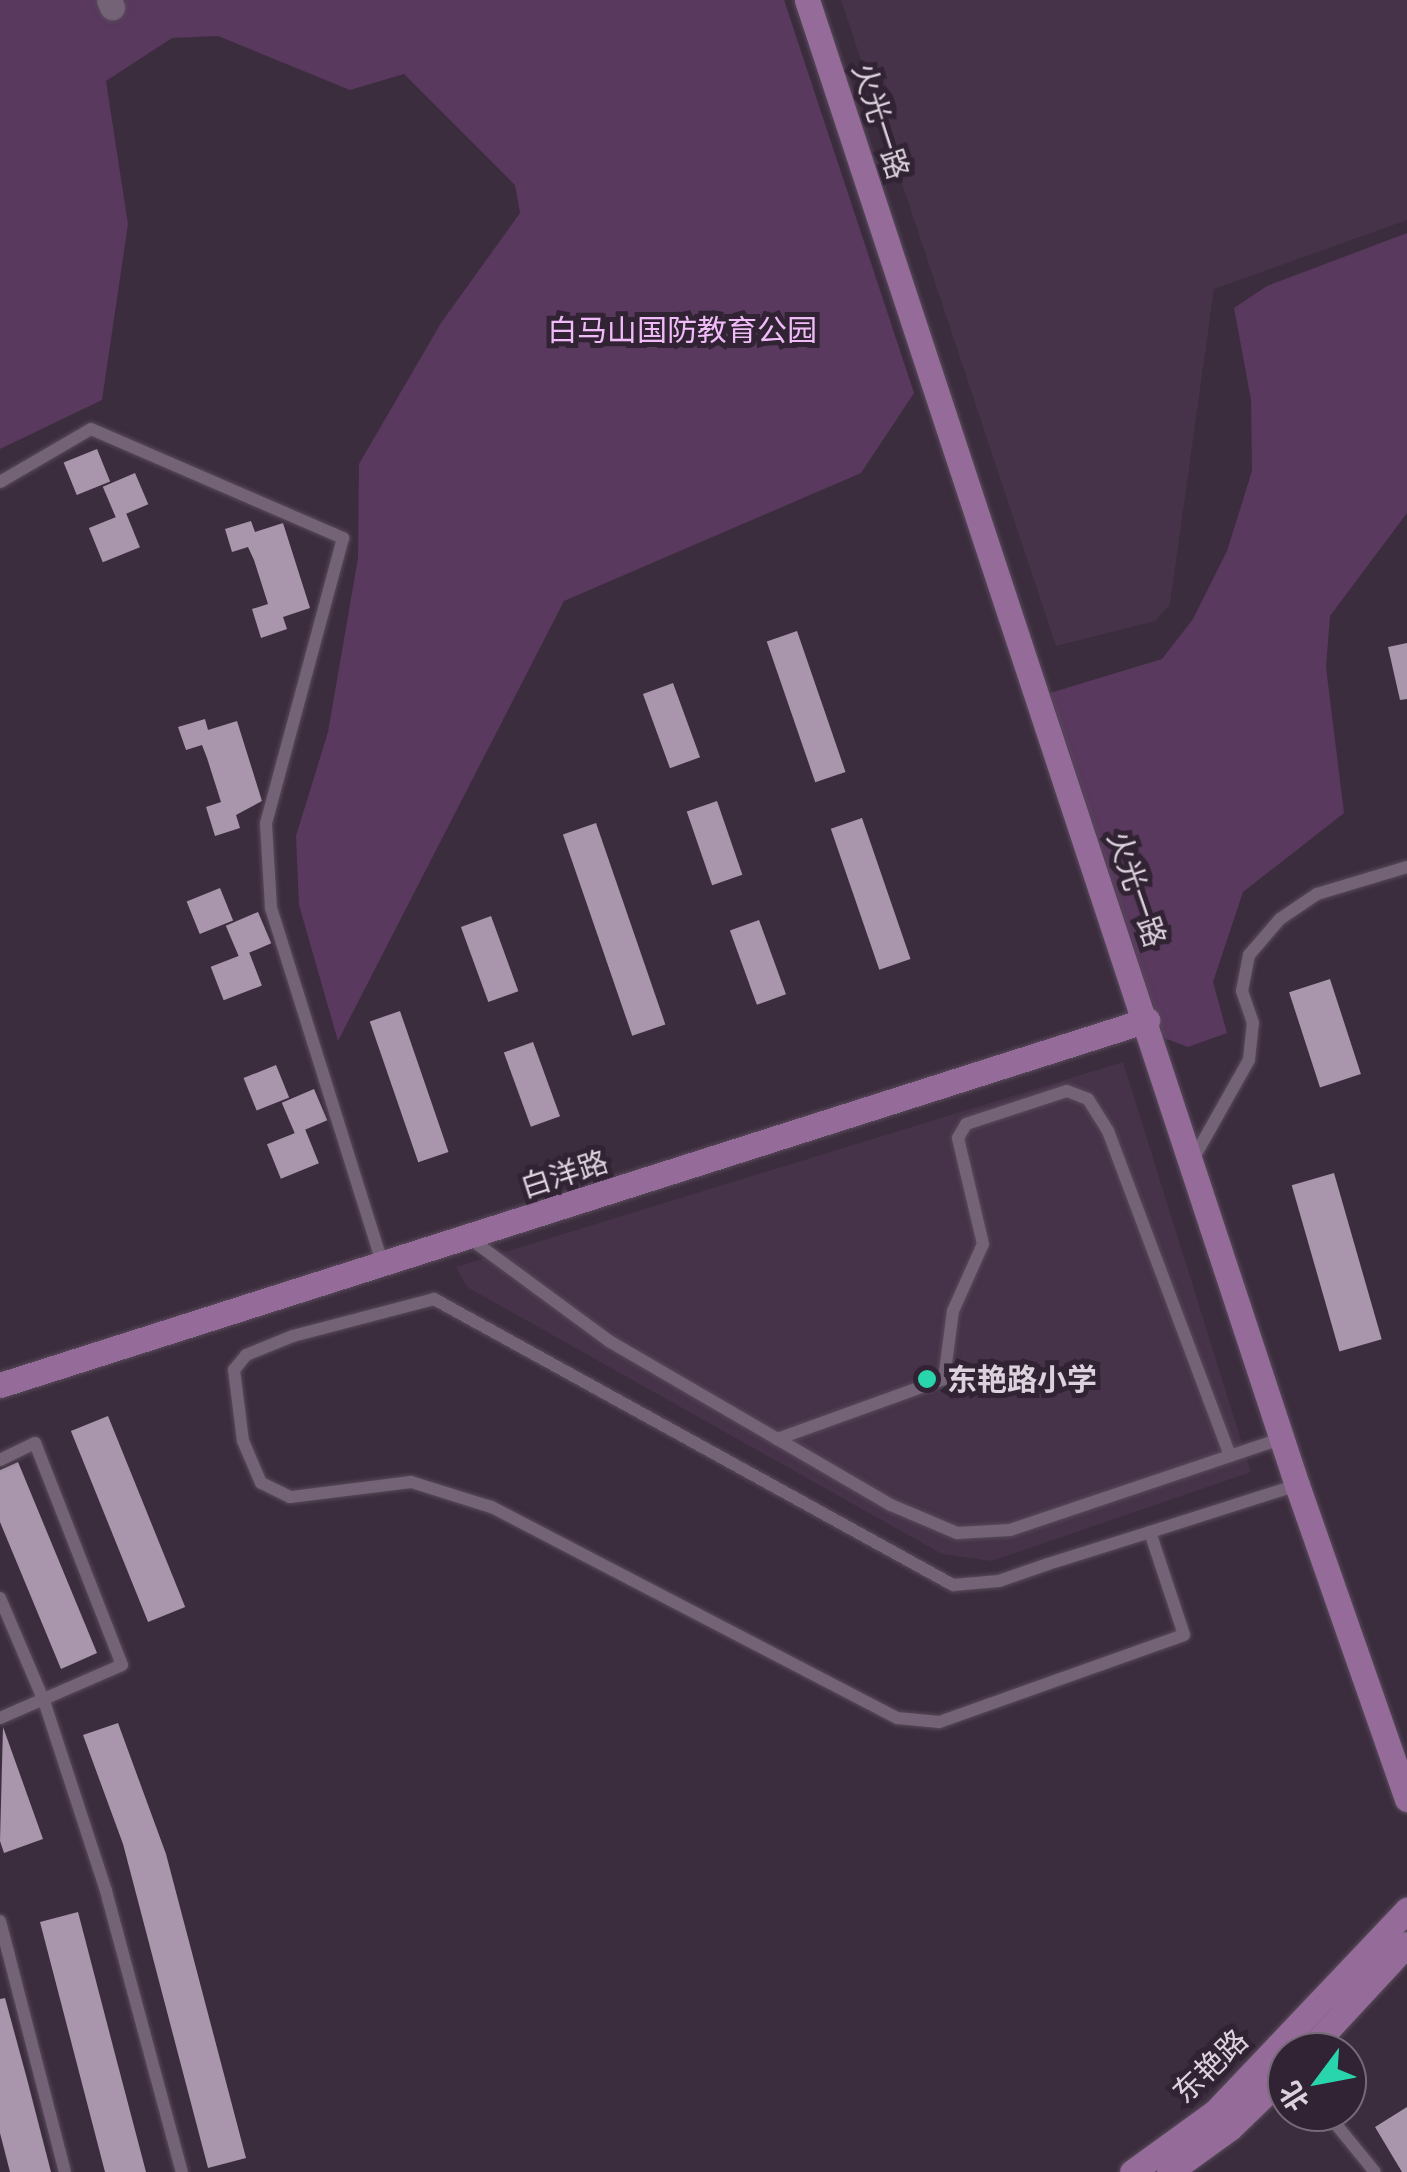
<!DOCTYPE html>
<html>
<head>
<meta charset="utf-8">
<style>
  body { margin:0 }
  #map { position:relative; width:1407px; height:2172px; overflow:hidden; background:#3c2d3e; font-family:"Open Sans","Noto Sans SC",sans-serif }
  div>[style] { position:absolute }
  .built>* { inset:0; background:#463249 }
  .green>* { inset:0; background:#59395e }
  .building>* { inset:0; background:#a996ac; transform-origin:0 0 }
  .roads { filter:drop-shadow(0 0 2px #574a59) drop-shadow(0 0 2px #574a59) }
  .lane>* { height:12px; margin:-6px; padding:0 6px; transform-origin:6px; border-radius:6px; background:#746276 }
  .street>* { height:25px; margin:-12.5px; padding:0 12.5px; transform-origin:12.5px; border-radius:12.5px; background:#746276 }
  .secondary>* { height:25px; margin:-12.5px; padding:0 12.5px; transform-origin:12.5px; border-radius:12.5px; background:#946b99 }
  .dots>* { width:28px; height:28px; translate:-50% -50%; box-sizing:border-box; border:5px solid #322334; border-radius:50% }
  span { translate:-50% -50%; white-space:nowrap; text-align:center; line-height:1.15; -webkit-text-stroke:10px #322334; paint-order:stroke }
  .street-label { font-size:30px; color:#dcd2dd }
  .park-label { font-size:30px; color:#f0bcf8 }
  .poi-label { font-size:30px; color:#dcd2dd; font-weight:700 }
  .left { translate:0 -50%; text-align:left }
  .north { position:absolute; left:1267px; top:2032px; width:100px; height:100px; box-sizing:border-box; background:#322334; border:2px solid #766978; border-radius:50%; rotate:238deg; font-size:28px; font-weight:700; line-height:40px; text-align:center; color:#dcd2dd }
  .north::after { content:''; display:block; margin:auto; width:35px; height:45px; background:#28d5ad; clip-path:polygon(50% 0,100% 100%,50% 72%,0 100%) }
</style>
</head>
<body>
<div id="map">
  <div class="built">
    <i style="clip-path:polygon(841px 0,1407px 0,1407px 220px,1214px 289px,1170px 604px,1155px 621px,1056px 646px)"></i>
    <i style="clip-path:polygon(1123px 1062px,1251px 1472px,992px 1561px,942px 1554px,467px 1287px,456px 1267px)"></i>
  </div>
  <div class="green">
    <i style="clip-path:polygon(0 0,784px 0,914px 393px,861px 473px,564px 601px,338px 1041px,299px 905px,296px 836px,328px 732px,358px 558px,359px 464px,441px 323px,520px 213px,515px 185px,404px 74px,350px 90px,218px 36px,172px 38px,106px 81px,128px 224px,102px 400px,0 449px)"></i>
    <i style="clip-path:polygon(1407px 233px,1407px 513px,1330px 616px,1326px 667px,1344px 813px,1243px 892px,1213px 982px,1227px 1033px,1188px 1047px,1164px 1038px,1050px 693px,1162px 659px,1193px 619px,1227px 551px,1252px 471px,1251px 400px,1234px 308px,1267px 286px)"></i>
  </div>
  <div class="building">
    <i style="left:97px;top:449px;width:35px;height:36px;rotate:68deg"></i>
    <i style="left:135px;top:473px;width:34px;height:35px;rotate:67deg"></i>
    <i style="left:126px;top:513px;width:37px;height:40px;rotate:68deg"></i>
    <i style="clip-path:polygon(251px 521px,255px 532px,283px 523px,310px 608px,283px 617px,287px 629px,261px 638px,252px 609px,268px 604px,254px 560px,248px 547px,232px 552px,225px 529px)"></i>
    <i style="left:797px;top:631px;width:149px;height:32px;rotate:71deg"></i>
    <i style="clip-path:polygon(1407px 643px,1407px 699px,1400px 700px,1388px 647px)"></i>
    <i style="left:673px;top:683px;width:79px;height:32px;rotate:70deg"></i>
    <i style="clip-path:polygon(205px 719px,208px 730px,237px 721px,262px 801px,236px 815px,240px 828px,215px 836px,206px 807px,221px 802px,207px 758px,202px 745px,186px 750px,178px 727px)"></i>
    <i style="left:717px;top:801px;width:78px;height:32px;rotate:71deg"></i>
    <i style="left:862px;top:818px;width:149px;height:33px;rotate:71deg"></i>
    <i style="left:596px;top:823px;width:213px;height:35px;rotate:71deg"></i>
    <i style="left:220px;top:888px;width:35px;height:36px;rotate:68deg"></i>
    <i style="left:258px;top:912px;width:34px;height:35px;rotate:67deg"></i>
    <i style="left:491px;top:916px;width:80px;height:32px;rotate:70deg"></i>
    <i style="left:759px;top:920px;width:79px;height:31px;rotate:70deg"></i>
    <i style="left:249px;top:952px;width:36px;height:41px;rotate:69deg"></i>
    <i style="left:1330px;top:979px;width:100px;height:43px;rotate:72deg"></i>
    <i style="left:400px;top:1011px;width:149px;height:32px;rotate:71deg"></i>
    <i style="left:533px;top:1042px;width:79px;height:31px;rotate:70deg"></i>
    <i style="left:276px;top:1065px;width:35px;height:35px;rotate:68deg"></i>
    <i style="left:314px;top:1089px;width:34px;height:35px;rotate:67deg"></i>
    <i style="left:305px;top:1129px;width:37px;height:41px;rotate:68deg"></i>
    <i style="left:1334px;top:1173px;width:173px;height:44px;rotate:74deg"></i>
    <i style="left:108px;top:1416px;width:206px;height:40px;rotate:68deg"></i>
    <i style="clip-path:polygon(18px 1462px,97px 1653px,61px 1669px,0 1522px,0 1470px)"></i>
    <i style="clip-path:polygon(118px 1723px,166px 1854px,246px 2158px,208px 2168px,123px 1844px,83px 1735px)"></i>
    <i style="clip-path:polygon(3px 1727px,43px 1839px,4px 1853px,0 1841px)"></i>
    <i style="clip-path:polygon(78px 1912px,115px 2054px,146px 2172px,105px 2172px,40px 1922px)"></i>
    <i style="clip-path:polygon(5px 1998px,27px 2079px,51px 2172px,10px 2172px,0 2133px,0 1999px)"></i>
    <i style="clip-path:polygon(1407px 2107px,1407px 2172px,1402px 2172px,1375px 2127px)"></i>
  </div>
  <div class="roads">
    <div class="lane">
      <i style="left:0;top:482px;width:105px;rotate:-30.2deg"></i>
      <i style="left:91px;top:429px;width:275px;rotate:23.4deg"></i>
      <i style="left:343px;top:538px;width:296px;rotate:105.1deg"></i>
      <i style="left:266px;top:824px;width:84px;rotate:86.6deg"></i>
      <i style="left:271px;top:908px;width:372px;rotate:72.6deg"></i>
      <i style="left:1192px;top:1161px;width:116px;rotate:-60.6deg"></i>
      <i style="left:1249px;top:1060px;width:37px;rotate:-84deg"></i>
      <i style="left:1253px;top:1023px;width:34px;rotate:-109deg"></i>
      <i style="left:1242px;top:991px;width:37px;rotate:-79deg"></i>
      <i style="left:1249px;top:955px;width:48px;rotate:-49.3deg"></i>
      <i style="left:1280px;top:919px;width:45px;rotate:-34deg"></i>
      <i style="left:1317px;top:894px;width:94px;rotate:-16.7deg"></i>
      <i style="left:469px;top:1238px;width:174px;rotate:36.3deg"></i>
      <i style="left:609px;top:1341px;width:326px;rotate:30.2deg"></i>
      <i style="left:891px;top:1505px;width:72px;rotate:23deg"></i>
      <i style="left:957px;top:1533px;width:53px;rotate:-3.2deg"></i>
      <i style="left:1010px;top:1530px;width:286px;rotate:-18.6deg"></i>
      <i style="left:777px;top:1439px;width:177px;rotate:-19.8deg"></i>
      <i style="left:944px;top:1379px;width:69px;rotate:-82.5deg"></i>
      <i style="left:953px;top:1311px;width:73px;rotate:-65.9deg"></i>
      <i style="left:983px;top:1244px;width:109px;rotate:-103.3deg"></i>
      <i style="left:958px;top:1138px;width:16px;rotate:-60deg"></i>
      <i style="left:966px;top:1124px;width:106px;rotate:-18.1deg"></i>
      <i style="left:1067px;top:1091px;width:22px;rotate:21deg"></i>
      <i style="left:1088px;top:1099px;width:38px;rotate:58deg"></i>
      <i style="left:1108px;top:1131px;width:347px;rotate:69.4deg"></i>
      <i style="left:0;top:1460px;width:39px;rotate:-26deg"></i>
      <i style="left:35px;top:1443px;width:238px;rotate:68.6deg"></i>
      <i style="left:122px;top:1665px;width:133px;rotate:156.5deg"></i>
      <i style="left:1150px;top:1532px;width:108px;rotate:71.7deg"></i>
      <i style="left:1184px;top:1635px;width:260px;rotate:160.4deg"></i>
      <i style="left:939px;top:1722px;width:42px;rotate:-174.6deg"></i>
      <i style="left:897px;top:1718px;width:458px;rotate:-152.5deg"></i>
      <i style="left:491px;top:1507px;width:84px;rotate:-162.6deg"></i>
      <i style="left:411px;top:1482px;width:122px;rotate:172.9deg"></i>
      <i style="left:290px;top:1497px;width:32px;rotate:-154deg"></i>
      <i style="left:261px;top:1483px;width:46px;rotate:-113.2deg"></i>
      <i style="left:243px;top:1441px;width:72px;rotate:-97.2deg"></i>
      <i style="left:234px;top:1370px;width:19px;rotate:-51deg"></i>
      <i style="left:246px;top:1355px;width:51px;rotate:-22deg"></i>
      <i style="left:293px;top:1336px;width:146px;rotate:-14.7deg"></i>
      <i style="left:434px;top:1299px;width:593px;rotate:28.86deg"></i>
      <i style="left:953px;top:1585px;width:46px;rotate:-5deg"></i>
      <i style="left:999px;top:1581px;width:52px;rotate:-19.1deg"></i>
      <i style="left:1048px;top:1564px;width:107px;rotate:-17.4deg"></i>
      <i style="left:1150px;top:1532px;width:154px;rotate:-17.7deg"></i>
      <i style="left:0;top:1598px;width:112px;rotate:66.9deg"></i>
      <i style="left:44px;top:1701px;width:200px;rotate:71.9deg"></i>
      <i style="left:106px;top:1891px;width:291px;rotate:74.9deg"></i>
      <i style="left:0;top:1921px;width:259px;rotate:75.5deg"></i>
      <i style="left:1326px;top:2112px;width:77px;rotate:50.8deg"></i>
    </div>
    <div class="street">
      <i style="left:109px;top:0;width:8px;rotate:67deg"></i>
    </div>
    <div class="secondary">
      <i style="left:807px;top:0;width:1564px;rotate:71.74deg"></i>
      <i style="left:1297px;top:1485px;width:333px;rotate:70.7deg"></i>
      <i style="left:0;top:1385px;width:1204px;rotate:-17.65deg"></i>
      <i style="left:1307px;top:2052px;width:147px;rotate:-47.2deg"></i>
      <i style="left:1132px;top:2172px;width:102px;rotate:-35.9deg"></i>
      <i style="left:1215px;top:2112px;width:279px;rotate:-46.5deg"></i>
      <i style="left:1169px;top:2172px;width:75px;rotate:-35.8deg"></i>
      <i style="left:1230px;top:2128px;width:79px;rotate:-44deg"></i>
    </div>
  </div>
  <div class="dots">
    <i style="left:927px;top:1379px;background:#28d5ad"></i>
  </div>
  <div class="street-label">
    <span style="left:881px;top:121px;rotate:72deg">火光一路</span>
    <span style="left:1137px;top:889px;rotate:71deg">火光一路</span>
    <span style="left:564px;top:1174px;rotate:-18deg">白洋路</span>
    <span style="left:1210px;top:2066px;rotate:-44deg">东艳路</span>
  </div>
  <div class="park-label">
    <span style="left:682px;top:330px">白马山国防教育公园</span>
  </div>
  <div class="poi-label">
    <span class="left" style="left:947px;top:1379px">东艳路小学</span>
  </div>
  <div class="north">北</div>
</div>
</body>
</html>
